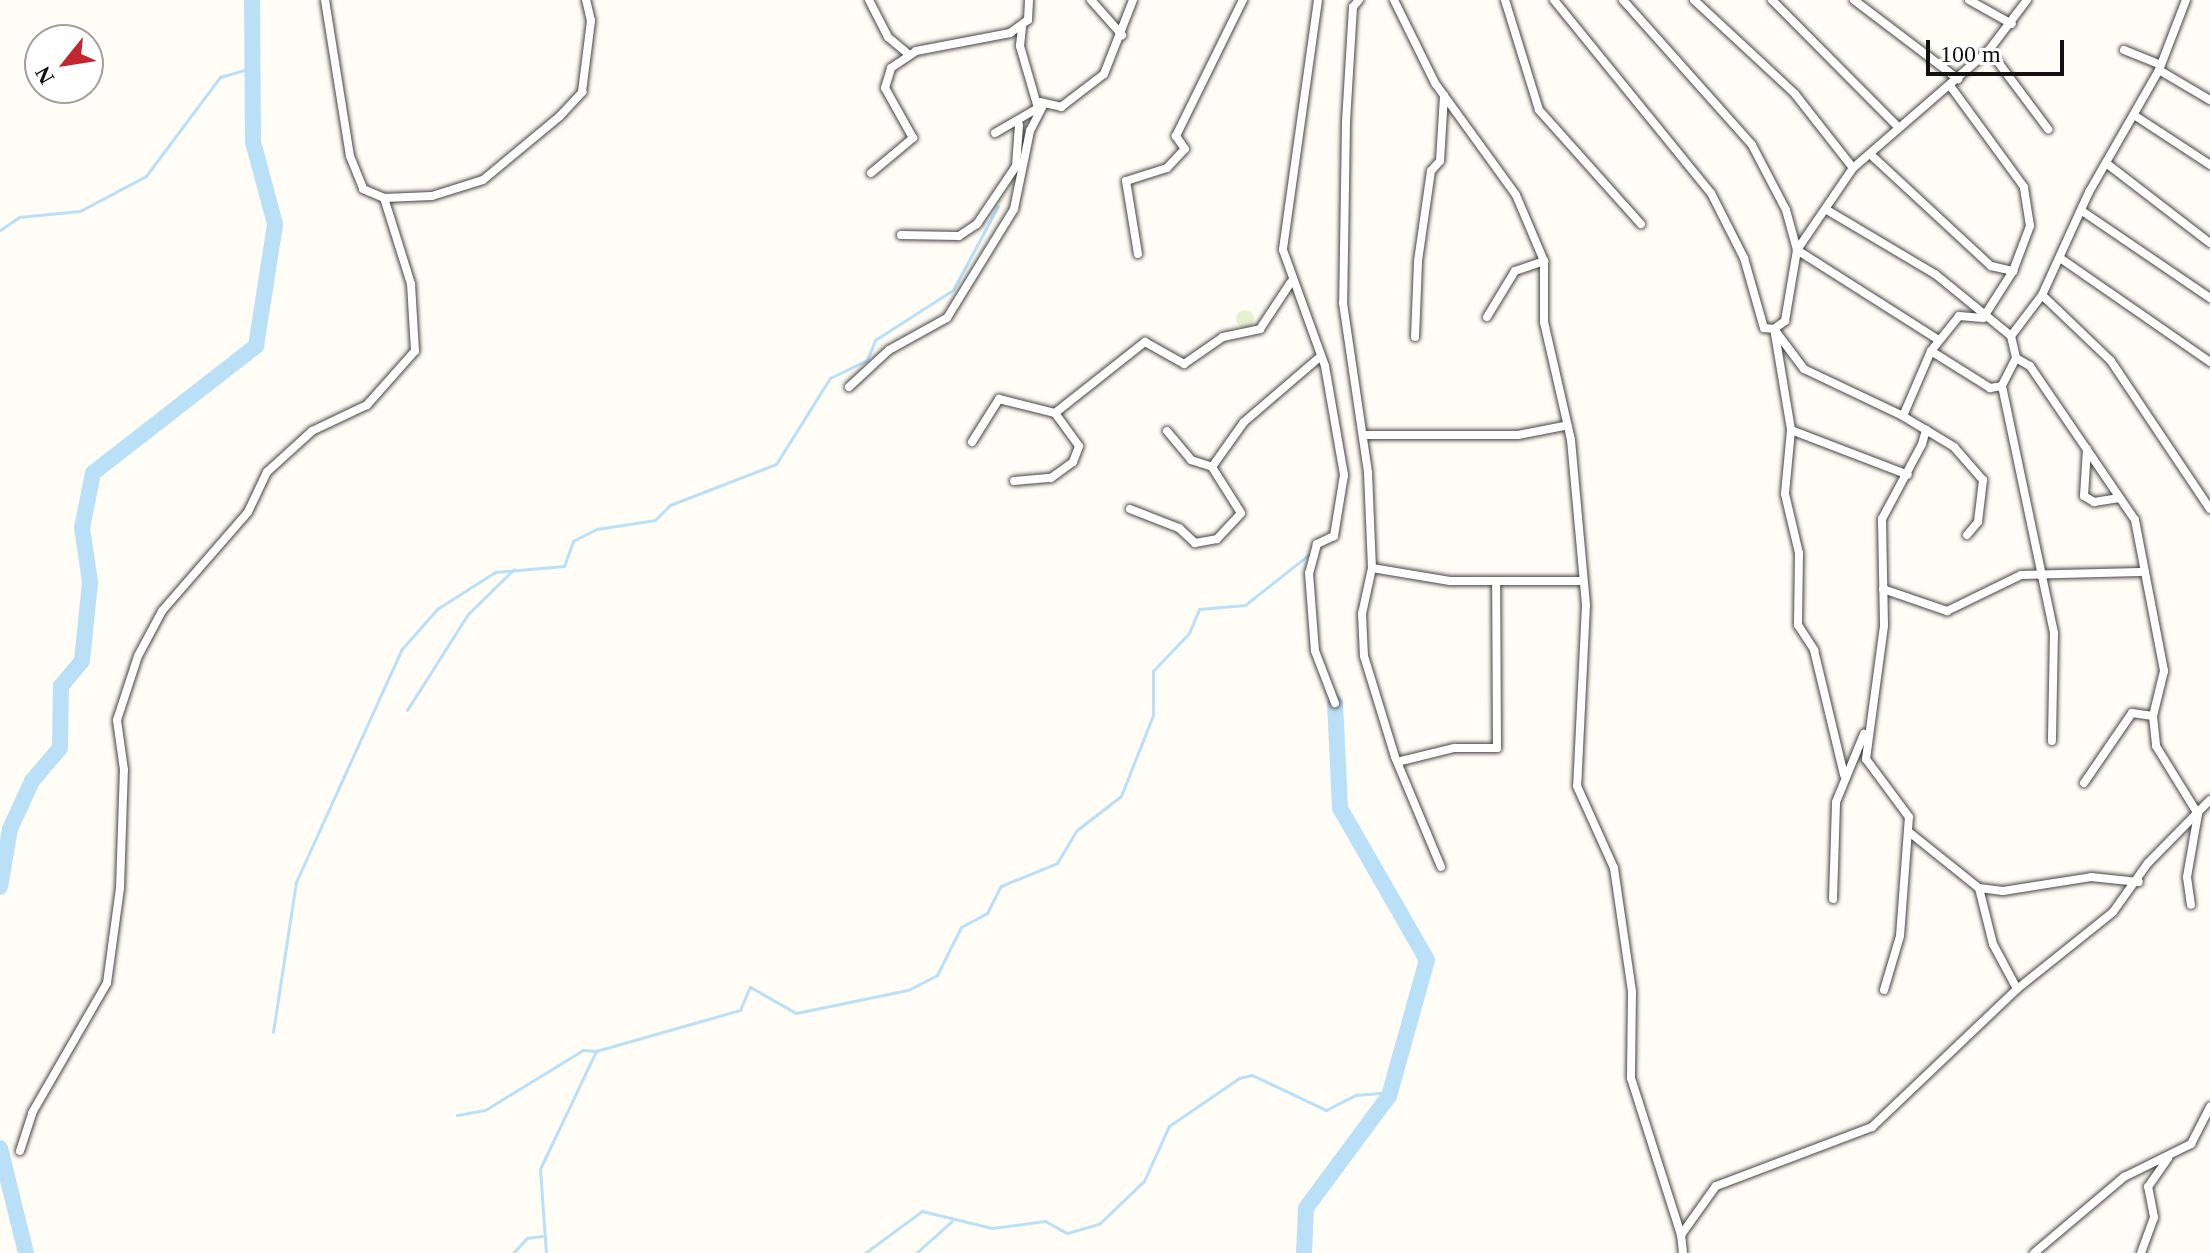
<!DOCTYPE html>
<html>
<head>
<meta charset="utf-8">
<style>
  body { margin:0 }
  #map { position:relative; width:2210px; height:1253px; overflow:hidden; background:#fffdf5; font-family:Georgia,serif }
  div>[style] { position:absolute }
  .pitch>* { inset:0; background:#e6f2cf }
  .round { border-radius:50% }
  .stream>* { height:3px; margin:-1.5px; padding:0 1.5px; transform-origin:1.5px; border-radius:1.5px; background:#b9e0f7 }
  .river>* { height:16px; margin:-8px; padding:0 8px; transform-origin:8px; border-radius:8px; background:#b9e0f7 }
  .roads { filter:drop-shadow(0 0 2px #444) drop-shadow(0 0 2px #444) }
  .minor>* { height:8px; margin:-4px; padding:0 4px; transform-origin:4px; border-radius:4px; background:#fff }
  span { translate:-50% -50%; white-space:nowrap; text-align:center; line-height:1.15; -webkit-text-stroke:8px #fff; paint-order:stroke }
  .north { position:absolute; left:24px; top:24px; width:80px; height:80px; box-sizing:border-box; background:#fff; border:2px solid #a0a0a0; border-radius:50%; rotate:240deg; font-size:22px; font-weight:700; line-height:32px; text-align:center; color:#111 }
  .north::after { content:''; display:block; margin:auto; width:28px; height:36px; background:#c4262e; clip-path:polygon(50% 0,100% 100%,50% 72%,0 100%) }
  .scale { position:absolute; left:1926px; top:40px; width:138px; height:36px; box-sizing:border-box; border:4px solid #111; border-top:0; padding-left:10px; font-size:24px; line-height:28px; white-space:nowrap; color:#111; -webkit-text-stroke:6px #fff; paint-order:stroke }
</style>
</head>
<body>
<div id="map">
  <div class="pitch">
    <i class="round" style="left:1236px;top:310px;width:18px;height:18px"></i>
  </div>
  <div class="stream">
    <i style="left:0;top:230px;width:23px;rotate:-34deg"></i>
    <i style="left:19px;top:217px;width:61px;rotate:-5.6deg"></i>
    <i style="left:80px;top:211px;width:75px;rotate:-27.9deg"></i>
    <i style="left:146px;top:176px;width:124px;rotate:-53.2deg"></i>
    <i style="left:220px;top:77px;width:33px;rotate:-16deg"></i>
    <i style="left:407px;top:710px;width:114px;rotate:-57.6deg"></i>
    <i style="left:468px;top:614px;width:64px;rotate:-44.4deg"></i>
    <i style="left:273px;top:1032px;width:152px;rotate:-81.3deg"></i>
    <i style="left:296px;top:882px;width:255px;rotate:-65.6deg"></i>
    <i style="left:401px;top:650px;width:55px;rotate:-48.7deg"></i>
    <i style="left:437px;top:609px;width:69px;rotate:-32.5deg"></i>
    <i style="left:495px;top:572px;width:69px;rotate:-5deg"></i>
    <i style="left:564px;top:566px;width:27px;rotate:-70deg"></i>
    <i style="left:573px;top:541px;width:27px;rotate:-27deg"></i>
    <i style="left:597px;top:529px;width:59px;rotate:-8.8deg"></i>
    <i style="left:655px;top:520px;width:21px;rotate:-45deg"></i>
    <i style="left:670px;top:505px;width:114px;rotate:-21.1deg"></i>
    <i style="left:776px;top:464px;width:102px;rotate:-57.9deg"></i>
    <i style="left:830px;top:378px;width:41px;rotate:-25.9deg"></i>
    <i style="left:867px;top:360px;width:22px;rotate:-68deg"></i>
    <i style="left:875px;top:340px;width:93px;rotate:-32.7deg"></i>
    <i style="left:953px;top:290px;width:95px;rotate:-61.8deg"></i>
    <i style="left:457px;top:1115px;width:28px;rotate:-10deg"></i>
    <i style="left:485px;top:1110px;width:115px;rotate:-31.5deg"></i>
    <i style="left:583px;top:1050px;width:13px;rotate:4deg"></i>
    <i style="left:513px;top:1253px;width:21px;rotate:-47deg"></i>
    <i style="left:527px;top:1238px;width:15px;rotate:-8deg"></i>
    <i style="left:546px;top:1253px;width:84px;rotate:-94.1deg"></i>
    <i style="left:540px;top:1169px;width:131px;rotate:-64.6deg"></i>
    <i style="left:596px;top:1051px;width:150px;rotate:-15.9deg"></i>
    <i style="left:740px;top:1010px;width:25px;rotate:-67deg"></i>
    <i style="left:750px;top:987px;width:53px;rotate:29.5deg"></i>
    <i style="left:796px;top:1013px;width:114px;rotate:-11.6deg"></i>
    <i style="left:908px;top:990px;width:33px;rotate:-27deg"></i>
    <i style="left:937px;top:975px;width:54px;rotate:-63.4deg"></i>
    <i style="left:961px;top:927px;width:30px;rotate:-28deg"></i>
    <i style="left:987px;top:913px;width:30px;rotate:-63deg"></i>
    <i style="left:1001px;top:886px;width:61px;rotate:-22.3deg"></i>
    <i style="left:1057px;top:863px;width:39px;rotate:-59deg"></i>
    <i style="left:1077px;top:830px;width:56px;rotate:-37.7deg"></i>
    <i style="left:1121px;top:796px;width:87px;rotate:-68.4deg"></i>
    <i style="left:1153px;top:715px;width:44px;rotate:-90deg"></i>
    <i style="left:1153px;top:671px;width:52px;rotate:-46.5deg"></i>
    <i style="left:1189px;top:633px;width:26px;rotate:-67deg"></i>
    <i style="left:1199px;top:609px;width:46px;rotate:-5deg"></i>
    <i style="left:1245px;top:605px;width:85px;rotate:-38.3deg"></i>
    <i style="left:865px;top:1253px;width:71px;rotate:-36.4deg"></i>
    <i style="left:922px;top:1211px;width:72px;rotate:13.7deg"></i>
    <i style="left:992px;top:1228px;width:53px;rotate:-7.5deg"></i>
    <i style="left:1045px;top:1221px;width:25px;rotate:29deg"></i>
    <i style="left:1067px;top:1233px;width:33px;rotate:-16deg"></i>
    <i style="left:1099px;top:1224px;width:62px;rotate:-43.7deg"></i>
    <i style="left:1144px;top:1181px;width:60px;rotate:-65.6deg"></i>
    <i style="left:1169px;top:1126px;width:85px;rotate:-34.4deg"></i>
    <i style="left:1239px;top:1078px;width:13px;rotate:-13deg"></i>
    <i style="left:1252px;top:1075px;width:82px;rotate:25.3deg"></i>
    <i style="left:1326px;top:1110px;width:34px;rotate:-27deg"></i>
    <i style="left:1356px;top:1095px;width:35px;rotate:-5deg"></i>
    <i style="left:916px;top:1253px;width:48px;rotate:-41.6deg"></i>
  </div>
  <div class="river">
    <i style="left:0;top:887px;width:59px;rotate:-80.2deg"></i>
    <i style="left:10px;top:829px;width:53px;rotate:-65.4deg"></i>
    <i style="left:32px;top:781px;width:43px;rotate:-49.7deg"></i>
    <i style="left:60px;top:748px;width:62px;rotate:-89.1deg"></i>
    <i style="left:61px;top:686px;width:33px;rotate:-50deg"></i>
    <i style="left:82px;top:661px;width:79px;rotate:-84.2deg"></i>
    <i style="left:90px;top:582px;width:55px;rotate:-98.4deg"></i>
    <i style="left:82px;top:528px;width:56px;rotate:-78.7deg"></i>
    <i style="left:93px;top:473px;width:207px;rotate:-37.9deg"></i>
    <i style="left:256px;top:346px;width:123px;rotate:-81.1deg"></i>
    <i style="left:275px;top:224px;width:85px;rotate:-105deg"></i>
    <i style="left:253px;top:142px;width:142px;rotate:-90.4deg"></i>
    <i style="left:0;top:1148px;width:108px;rotate:76.1deg"></i>
    <i style="left:1304px;top:1253px;width:45px;rotate:-87.5deg"></i>
    <i style="left:1306px;top:1208px;width:139px;rotate:-53.5deg"></i>
    <i style="left:1389px;top:1096px;width:141px;rotate:-74.4deg"></i>
    <i style="left:1427px;top:960px;width:175px;rotate:-119.8deg"></i>
    <i style="left:1340px;top:808px;width:105px;rotate:-92.7deg"></i>
  </div>
  <div class="roads">
    <div class="minor">
      <i style="left:325px;top:0;width:158px;rotate:80.9deg"></i>
      <i style="left:350px;top:156px;width:35px;rotate:68deg"></i>
      <i style="left:363px;top:189px;width:23px;rotate:23deg"></i>
      <i style="left:384px;top:198px;width:48px;rotate:-2.4deg"></i>
      <i style="left:432px;top:196px;width:53px;rotate:-17.4deg"></i>
      <i style="left:483px;top:180px;width:100px;rotate:-39.7deg"></i>
      <i style="left:560px;top:116px;width:33px;rotate:-47deg"></i>
      <i style="left:582px;top:92px;width:72px;rotate:-82.8deg"></i>
      <i style="left:591px;top:21px;width:22px;rotate:-103deg"></i>
      <i style="left:869px;top:0;width:42px;rotate:62.8deg"></i>
      <i style="left:888px;top:37px;width:26px;rotate:40deg"></i>
      <i style="left:1091px;top:0;width:47px;rotate:48.5deg"></i>
      <i style="left:1318px;top:0;width:252px;rotate:98deg"></i>
      <i style="left:1283px;top:250px;width:123px;rotate:70.1deg"></i>
      <i style="left:1325px;top:366px;width:111px;rotate:80.1deg"></i>
      <i style="left:1344px;top:475px;width:62px;rotate:99.3deg"></i>
      <i style="left:1334px;top:536px;width:19px;rotate:155deg"></i>
      <i style="left:1317px;top:544px;width:30px;rotate:105deg"></i>
      <i style="left:1309px;top:573px;width:78px;rotate:85.6deg"></i>
      <i style="left:1315px;top:651px;width:56px;rotate:69deg"></i>
      <i style="left:1359px;top:0;width:9px;rotate:131deg"></i>
      <i style="left:1353px;top:7px;width:115px;rotate:93.5deg"></i>
      <i style="left:1346px;top:122px;width:181px;rotate:90.9deg"></i>
      <i style="left:1343px;top:303px;width:172px;rotate:81.6deg"></i>
      <i style="left:1368px;top:473px;width:95px;rotate:87.6deg"></i>
      <i style="left:1372px;top:568px;width:47px;rotate:102.3deg"></i>
      <i style="left:1362px;top:614px;width:42px;rotate:87.3deg"></i>
      <i style="left:1364px;top:656px;width:106px;rotate:72.9deg"></i>
      <i style="left:1395px;top:757px;width:119px;rotate:67.3deg"></i>
      <i style="left:1394px;top:0;width:93px;rotate:63.7deg"></i>
      <i style="left:1435px;top:83px;width:138px;rotate:54.1deg"></i>
      <i style="left:1516px;top:195px;width:72px;rotate:67deg"></i>
      <i style="left:1544px;top:261px;width:61px;rotate:90deg"></i>
      <i style="left:1544px;top:322px;width:121px;rotate:77.1deg"></i>
      <i style="left:1571px;top:440px;width:166px;rotate:84.8deg"></i>
      <i style="left:1586px;top:605px;width:181px;rotate:92.8deg"></i>
      <i style="left:1577px;top:786px;width:90px;rotate:65.7deg"></i>
      <i style="left:1614px;top:868px;width:125px;rotate:81.7deg"></i>
      <i style="left:1632px;top:992px;width:86px;rotate:90.7deg"></i>
      <i style="left:1631px;top:1078px;width:165px;rotate:72.3deg"></i>
      <i style="left:1505px;top:0;width:115px;rotate:72.8deg"></i>
      <i style="left:1539px;top:110px;width:153px;rotate:48.2deg"></i>
      <i style="left:1554px;top:0;width:249px;rotate:50.9deg"></i>
      <i style="left:1711px;top:193px;width:73px;rotate:63.1deg"></i>
      <i style="left:1744px;top:258px;width:73px;rotate:74.1deg"></i>
      <i style="left:1764px;top:328px;width:10px;rotate:6deg"></i>
      <i style="left:1774px;top:329px;width:50px;rotate:53.1deg"></i>
      <i style="left:1804px;top:369px;width:110px;rotate:25.4deg"></i>
      <i style="left:1623px;top:0;width:194px;rotate:48.3deg"></i>
      <i style="left:1752px;top:145px;width:73px;rotate:62.4deg"></i>
      <i style="left:1786px;top:210px;width:41px;rotate:74.6deg"></i>
      <i style="left:1797px;top:250px;width:168px;rotate:32.4deg"></i>
      <i style="left:1694px;top:0;width:138px;rotate:42.9deg"></i>
      <i style="left:1795px;top:94px;width:94px;rotate:51.9deg"></i>
      <i style="left:1772px;top:0;width:176px;rotate:45.2deg"></i>
      <i style="left:1854px;top:0;width:131px;rotate:37.2deg"></i>
      <i style="left:1969px;top:0;width:49px;rotate:29.2deg"></i>
      <i style="left:2186px;top:0;width:75px;rotate:111.1deg"></i>
      <i style="left:2159px;top:70px;width:141px;rotate:119.8deg"></i>
      <i style="left:2089px;top:192px;width:113px;rotate:114.5deg"></i>
      <i style="left:2042px;top:295px;width:95px;rotate:43.7deg"></i>
      <i style="left:2111px;top:361px;width:178px;rotate:56.2deg"></i>
      <i style="left:1989px;top:50px;width:99px;rotate:53.2deg"></i>
      <i style="left:2124px;top:50px;width:35px;rotate:22deg"></i>
      <i style="left:2159px;top:70px;width:59px;rotate:30.5deg"></i>
      <i style="left:1040px;top:102px;width:22px;rotate:13deg"></i>
      <i style="left:1061px;top:107px;width:54px;rotate:-37.5deg"></i>
      <i style="left:1104px;top:74px;width:79px;rotate:-68.6deg"></i>
      <i style="left:2134px;top:115px;width:91px;rotate:33.3deg"></i>
      <i style="left:995px;top:133px;width:50px;rotate:-30.2deg"></i>
      <i style="left:1038px;top:108px;width:65px;rotate:-106.2deg"></i>
      <i style="left:1020px;top:46px;width:19px;rotate:-84deg"></i>
      <i style="left:1870px;top:154px;width:165px;rotate:42.8deg"></i>
      <i style="left:1991px;top:266px;width:23px;rotate:13deg"></i>
      <i style="left:2106px;top:163px;width:131px;rotate:37.6deg"></i>
      <i style="left:871px;top:173px;width:55px;rotate:-39.8deg"></i>
      <i style="left:913px;top:138px;width:57px;rotate:-119.2deg"></i>
      <i style="left:885px;top:88px;width:21px;rotate:-73deg"></i>
      <i style="left:891px;top:68px;width:30px;rotate:-34deg"></i>
      <i style="left:916px;top:51px;width:96px;rotate:-10.8deg"></i>
      <i style="left:1010px;top:33px;width:22px;rotate:-36deg"></i>
      <i style="left:1028px;top:20px;width:20px;rotate:-87deg"></i>
      <i style="left:1827px;top:210px;width:126px;rotate:30.7deg"></i>
      <i style="left:1935px;top:274px;width:98px;rotate:39.2deg"></i>
      <i style="left:2011px;top:336px;width:23px;rotate:77deg"></i>
      <i style="left:2016px;top:358px;width:16px;rotate:30deg"></i>
      <i style="left:2030px;top:366px;width:186px;rotate:55.7deg"></i>
      <i style="left:2135px;top:520px;width:154px;rotate:79.1deg"></i>
      <i style="left:2164px;top:671px;width:46px;rotate:103.7deg"></i>
      <i style="left:2153px;top:716px;width:30px;rotate:84deg"></i>
      <i style="left:2156px;top:746px;width:80px;rotate:58.3deg"></i>
      <i style="left:2198px;top:814px;width:64px;rotate:99.9deg"></i>
      <i style="left:2187px;top:877px;width:28px;rotate:82deg"></i>
      <i style="left:2082px;top:211px;width:155px;rotate:34.2deg"></i>
      <i style="left:901px;top:235px;width:58px;rotate:1deg"></i>
      <i style="left:959px;top:236px;width:22px;rotate:-34deg"></i>
      <i style="left:977px;top:224px;width:70px;rotate:-56.1deg"></i>
      <i style="left:1016px;top:166px;width:41px;rotate:-85.8deg"></i>
      <i style="left:1138px;top:254px;width:74px;rotate:-99.3deg"></i>
      <i style="left:1126px;top:181px;width:43px;rotate:-17.6deg"></i>
      <i style="left:1167px;top:168px;width:26px;rotate:-47deg"></i>
      <i style="left:1185px;top:149px;width:16px;rotate:-125deg"></i>
      <i style="left:1176px;top:136px;width:152px;rotate:-63.8deg"></i>
      <i style="left:2060px;top:258px;width:183px;rotate:34.7deg"></i>
      <i style="left:1487px;top:317px;width:54px;rotate:-58.7deg"></i>
      <i style="left:1515px;top:271px;width:31px;rotate:-19deg"></i>
      <i style="left:1774px;top:329px;width:14px;rotate:-36deg"></i>
      <i style="left:1785px;top:321px;width:72px;rotate:-80.4deg"></i>
      <i style="left:1797px;top:250px;width:99px;rotate:-55.7deg"></i>
      <i style="left:1853px;top:168px;width:180px;rotate:-40.9deg"></i>
      <i style="left:1989px;top:50px;width:63px;rotate:-52.8deg"></i>
      <i style="left:1775px;top:334px;width:97px;rotate:80.5deg"></i>
      <i style="left:1791px;top:430px;width:64px;rotate:95.4deg"></i>
      <i style="left:1785px;top:494px;width:61px;rotate:76.7deg"></i>
      <i style="left:1799px;top:553px;width:72px;rotate:90.8deg"></i>
      <i style="left:1798px;top:625px;width:30px;rotate:57deg"></i>
      <i style="left:1814px;top:650px;width:129px;rotate:76.5deg"></i>
      <i style="left:2011px;top:336px;width:51px;rotate:-52.9deg"></i>
      <i style="left:1415px;top:337px;width:76px;rotate:-87.7deg"></i>
      <i style="left:1418px;top:261px;width:91px;rotate:-81.8deg"></i>
      <i style="left:1431px;top:171px;width:13px;rotate:-48deg"></i>
      <i style="left:1440px;top:161px;width:66px;rotate:-86.5deg"></i>
      <i style="left:1931px;top:351px;width:70px;rotate:32.1deg"></i>
      <i style="left:1990px;top:388px;width:12px;rotate:-9deg"></i>
      <i style="left:2016px;top:358px;width:31px;rotate:117deg"></i>
      <i style="left:2002px;top:386px;width:252px;rotate:78.1deg"></i>
      <i style="left:2054px;top:633px;width:108px;rotate:91.1deg"></i>
      <i style="left:849px;top:387px;width:54px;rotate:-42.8deg"></i>
      <i style="left:889px;top:350px;width:66px;rotate:-28.9deg"></i>
      <i style="left:947px;top:318px;width:128px;rotate:-58.4deg"></i>
      <i style="left:1014px;top:209px;width:80px;rotate:-78.4deg"></i>
      <i style="left:1030px;top:131px;width:29px;rotate:-63deg"></i>
      <i style="left:1791px;top:430px;width:125px;rotate:21deg"></i>
      <i style="left:1926px;top:430px;width:33px;rotate:31deg"></i>
      <i style="left:1954px;top:447px;width:44px;rotate:48.7deg"></i>
      <i style="left:1983px;top:480px;width:42px;rotate:96.8deg"></i>
      <i style="left:1978px;top:522px;width:17px;rotate:130deg"></i>
      <i style="left:1167px;top:431px;width:38px;rotate:50deg"></i>
      <i style="left:1191px;top:460px;width:22px;rotate:18deg"></i>
      <i style="left:1363px;top:435px;width:155px"></i>
      <i style="left:1518px;top:435px;width:47px;rotate:-11.1deg"></i>
      <i style="left:972px;top:442px;width:51px;rotate:-57.9deg"></i>
      <i style="left:999px;top:399px;width:58px;rotate:14deg"></i>
      <i style="left:1055px;top:413px;width:115px;rotate:-38.3deg"></i>
      <i style="left:1145px;top:342px;width:45px;rotate:29.4deg"></i>
      <i style="left:1184px;top:364px;width:47px;rotate:-34.7deg"></i>
      <i style="left:1223px;top:337px;width:38px;rotate:-12deg"></i>
      <i style="left:1260px;top:329px;width:56px;rotate:-56.6deg"></i>
      <i style="left:2087px;top:449px;width:47px;rotate:93.7deg"></i>
      <i style="left:2084px;top:496px;width:12px;rotate:31deg"></i>
      <i style="left:2094px;top:502px;width:24px;rotate:-9deg"></i>
      <i style="left:1014px;top:481px;width:37px;rotate:-5deg"></i>
      <i style="left:1051px;top:478px;width:27px;rotate:-36deg"></i>
      <i style="left:1073px;top:462px;width:17px;rotate:-69deg"></i>
      <i style="left:1079px;top:446px;width:41px;rotate:-126deg"></i>
      <i style="left:1130px;top:509px;width:53px;rotate:21.2deg"></i>
      <i style="left:1179px;top:528px;width:22px;rotate:43deg"></i>
      <i style="left:1195px;top:543px;width:22px;rotate:-10deg"></i>
      <i style="left:1217px;top:539px;width:35px;rotate:-47deg"></i>
      <i style="left:1241px;top:513px;width:54px;rotate:-122.2deg"></i>
      <i style="left:1212px;top:467px;width:55px;rotate:-54.6deg"></i>
      <i style="left:1244px;top:422px;width:101px;rotate:-40.6deg"></i>
      <i style="left:1372px;top:568px;width:79px;rotate:9.5deg"></i>
      <i style="left:1450px;top:581px;width:133px"></i>
      <i style="left:1883px;top:589px;width:68px;rotate:19deg"></i>
      <i style="left:1947px;top:611px;width:82px;rotate:-25.9deg"></i>
      <i style="left:2021px;top:575px;width:119px;rotate:-1.4deg"></i>
      <i style="left:1401px;top:761px;width:55px;rotate:-13.8deg"></i>
      <i style="left:1454px;top:748px;width:43px"></i>
      <i style="left:1497px;top:748px;width:167px;rotate:-90.3deg"></i>
      <i style="left:2084px;top:783px;width:85px;rotate:-55.6deg"></i>
      <i style="left:2132px;top:713px;width:21px;rotate:8deg"></i>
      <i style="left:1909px;top:832px;width:90px;rotate:38.7deg"></i>
      <i style="left:1979px;top:888px;width:58px;rotate:76deg"></i>
      <i style="left:1993px;top:944px;width:51px;rotate:61.9deg"></i>
      <i style="left:1979px;top:888px;width:24px;rotate:7deg"></i>
      <i style="left:2003px;top:891px;width:89px;rotate:-9deg"></i>
      <i style="left:2091px;top:877px;width:48px;rotate:5.9deg"></i>
      <i style="left:1833px;top:899px;width:97px;rotate:-88.2deg"></i>
      <i style="left:1836px;top:802px;width:74px;rotate:-67.6deg"></i>
      <i style="left:1884px;top:990px;width:56px;rotate:-73.5deg"></i>
      <i style="left:1900px;top:936px;width:119px;rotate:-85.7deg"></i>
      <i style="left:1909px;top:817px;width:72px;rotate:-126.6deg"></i>
      <i style="left:1866px;top:759px;width:135px;rotate:-82.3deg"></i>
      <i style="left:1884px;top:625px;width:106px;rotate:-91.1deg"></i>
      <i style="left:1882px;top:519px;width:85px;rotate:-61.9deg"></i>
      <i style="left:1922px;top:444px;width:15px;rotate:-74deg"></i>
      <i style="left:1926px;top:430px;width:27px;rotate:-149deg"></i>
      <i style="left:1903px;top:416px;width:71px;rotate:-66.7deg"></i>
      <i style="left:1931px;top:351px;width:45px;rotate:-51.3deg"></i>
      <i style="left:1959px;top:316px;width:24px;rotate:5deg"></i>
      <i style="left:1983px;top:318px;width:56px;rotate:-57.4deg"></i>
      <i style="left:2013px;top:271px;width:48px;rotate:-69.3deg"></i>
      <i style="left:2030px;top:226px;width:39px;rotate:-99deg"></i>
      <i style="left:2024px;top:187px;width:124px;rotate:-126.1deg"></i>
      <i style="left:20px;top:1151px;width:40px;rotate:-72deg"></i>
      <i style="left:32px;top:1113px;width:150px;rotate:-60deg"></i>
      <i style="left:107px;top:983px;width:96px;rotate:-82.2deg"></i>
      <i style="left:120px;top:888px;width:118px;rotate:-88.1deg"></i>
      <i style="left:124px;top:770px;width:50px;rotate:-98deg"></i>
      <i style="left:117px;top:720px;width:67px;rotate:-71.8deg"></i>
      <i style="left:138px;top:656px;width:51px;rotate:-61.9deg"></i>
      <i style="left:162px;top:611px;width:131px;rotate:-49deg"></i>
      <i style="left:248px;top:512px;width:44px;rotate:-64.6deg"></i>
      <i style="left:267px;top:472px;width:61px;rotate:-42.3deg"></i>
      <i style="left:312px;top:431px;width:61px;rotate:-25.3deg"></i>
      <i style="left:367px;top:405px;width:72px;rotate:-48.4deg"></i>
      <i style="left:415px;top:351px;width:67px;rotate:-93.4deg"></i>
      <i style="left:411px;top:284px;width:90px;rotate:-107.4deg"></i>
      <i style="left:1683px;top:1253px;width:18px;rotate:-96deg"></i>
      <i style="left:1681px;top:1235px;width:60px;rotate:-54.5deg"></i>
      <i style="left:1716px;top:1186px;width:167px;rotate:-20.7deg"></i>
      <i style="left:1872px;top:1127px;width:200px;rotate:-43.6deg"></i>
      <i style="left:2017px;top:989px;width:123px;rotate:-38.7deg"></i>
      <i style="left:2113px;top:912px;width:60px;rotate:-54.5deg"></i>
      <i style="left:2148px;top:863px;width:88px;rotate:-45.5deg"></i>
      <i style="left:2034px;top:1253px;width:118px;rotate:-40.2deg"></i>
      <i style="left:2124px;top:1177px;width:75px;rotate:-26.2deg"></i>
      <i style="left:2191px;top:1144px;width:42px;rotate:-62.8deg"></i>
      <i style="left:2141px;top:1253px;width:38px;rotate:-70deg"></i>
      <i style="left:2154px;top:1217px;width:31px;rotate:-101deg"></i>
      <i style="left:2148px;top:1187px;width:35px;rotate:-55deg"></i>
    </div>
  </div>
  <div class="north">N</div>
  <div class="scale">100 m</div>
</div>
</body>
</html>
